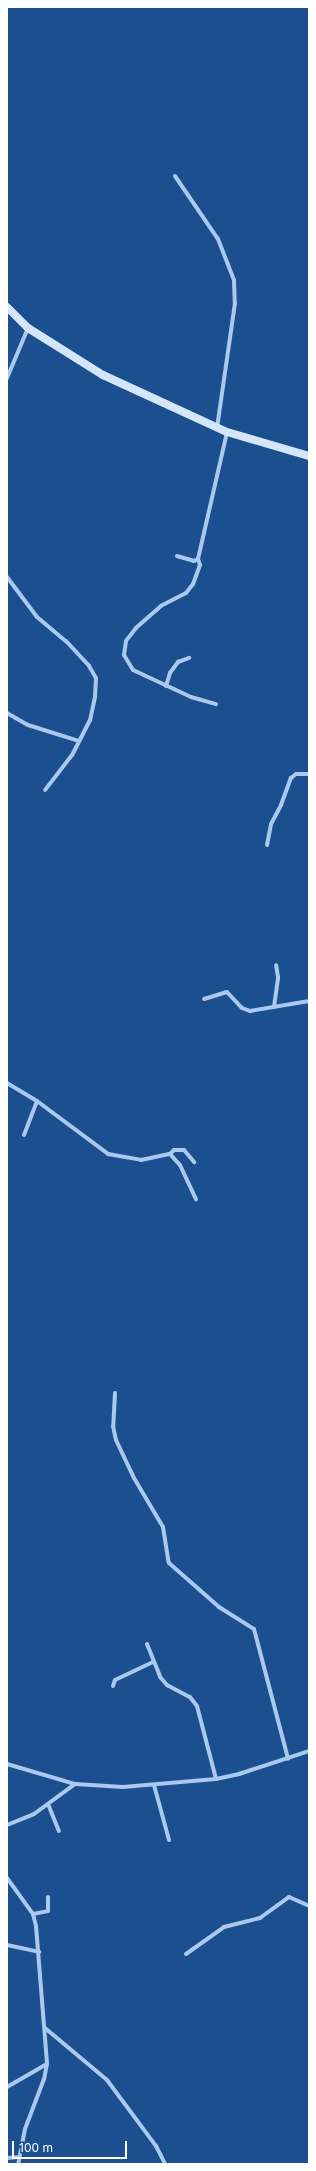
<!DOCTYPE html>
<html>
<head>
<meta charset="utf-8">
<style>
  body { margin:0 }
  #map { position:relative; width:316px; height:2171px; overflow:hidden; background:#1b4f8f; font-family:Inter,sans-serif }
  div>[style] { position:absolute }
  .street>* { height:4px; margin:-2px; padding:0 2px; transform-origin:2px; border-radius:2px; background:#a9c9ee }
  .secondary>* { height:8px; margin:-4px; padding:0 4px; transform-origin:4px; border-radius:4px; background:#d6e6fa }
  span { translate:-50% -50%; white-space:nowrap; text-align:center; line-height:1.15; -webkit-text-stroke:3px #1b4f8f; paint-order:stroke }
  .frame { position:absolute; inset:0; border:8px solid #fff; pointer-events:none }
  .scale { position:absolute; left:12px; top:2141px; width:115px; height:18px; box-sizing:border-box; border:2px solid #fff; border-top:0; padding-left:5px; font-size:12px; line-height:14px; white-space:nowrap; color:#fff; -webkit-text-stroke:3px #1b4f8f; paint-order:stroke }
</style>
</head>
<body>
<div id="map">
  <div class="street">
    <i style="left:175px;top:176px;width:76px;rotate:55.7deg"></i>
    <i style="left:218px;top:239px;width:44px;rotate:68.7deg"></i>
    <i style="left:234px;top:280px;width:23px;rotate:88deg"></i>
    <i style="left:235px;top:303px;width:126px;rotate:98.2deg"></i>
    <i style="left:7px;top:378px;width:54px;rotate:-67.2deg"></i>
    <i style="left:177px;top:556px;width:18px;rotate:16deg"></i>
    <i style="left:194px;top:561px;width:4px;rotate:-27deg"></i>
    <i style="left:198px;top:559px;width:130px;rotate:-77.1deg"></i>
    <i style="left:198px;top:559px;width:6px;rotate:72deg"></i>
    <i style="left:200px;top:565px;width:20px;rotate:110deg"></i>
    <i style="left:193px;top:584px;width:11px;rotate:128deg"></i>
    <i style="left:186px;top:593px;width:28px;rotate:153deg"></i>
    <i style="left:161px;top:606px;width:33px;rotate:139deg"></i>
    <i style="left:136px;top:628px;width:16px;rotate:128deg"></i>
    <i style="left:126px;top:641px;width:14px;rotate:98deg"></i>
    <i style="left:124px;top:655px;width:17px;rotate:59deg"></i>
    <i style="left:133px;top:670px;width:64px;rotate:25deg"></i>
    <i style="left:191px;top:697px;width:26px;rotate:16deg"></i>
    <i style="left:7px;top:577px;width:50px;rotate:53.1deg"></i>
    <i style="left:37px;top:617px;width:38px;rotate:40deg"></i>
    <i style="left:66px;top:641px;width:34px;rotate:47deg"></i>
    <i style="left:89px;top:666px;width:14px;rotate:60deg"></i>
    <i style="left:96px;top:678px;width:19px;rotate:93deg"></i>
    <i style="left:95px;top:697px;width:24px;rotate:102deg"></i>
    <i style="left:90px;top:720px;width:39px;rotate:117deg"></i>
    <i style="left:72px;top:755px;width:44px;rotate:127.6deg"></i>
    <i style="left:166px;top:686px;width:14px;rotate:-73deg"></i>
    <i style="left:170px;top:673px;width:14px;rotate:-54deg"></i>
    <i style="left:178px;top:662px;width:12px;rotate:-20deg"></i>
    <i style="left:7px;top:713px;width:24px;rotate:30deg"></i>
    <i style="left:28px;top:725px;width:53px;rotate:17.4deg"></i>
    <i style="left:267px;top:845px;width:21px;rotate:-79deg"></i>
    <i style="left:271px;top:824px;width:21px;rotate:-62deg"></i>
    <i style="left:281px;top:805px;width:29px;rotate:-70deg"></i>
    <i style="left:291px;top:778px;width:6px;rotate:-39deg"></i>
    <i style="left:296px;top:774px;width:13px"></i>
    <i style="left:204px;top:999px;width:24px;rotate:-17deg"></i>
    <i style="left:227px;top:992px;width:22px;rotate:47deg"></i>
    <i style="left:242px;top:1008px;width:9px;rotate:21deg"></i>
    <i style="left:250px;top:1011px;width:60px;rotate:-9.6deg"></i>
    <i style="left:274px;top:1007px;width:30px;rotate:-82deg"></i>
    <i style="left:278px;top:977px;width:12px;rotate:-99deg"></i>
    <i style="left:7px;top:1083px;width:35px;rotate:31deg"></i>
    <i style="left:37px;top:1101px;width:89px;rotate:36.7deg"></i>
    <i style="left:108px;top:1154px;width:34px;rotate:10deg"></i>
    <i style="left:141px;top:1160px;width:30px;rotate:-12deg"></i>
    <i style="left:170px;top:1154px;width:15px;rotate:48deg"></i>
    <i style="left:180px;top:1165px;width:38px;rotate:65deg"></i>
    <i style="left:24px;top:1135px;width:36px;rotate:-69deg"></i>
    <i style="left:170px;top:1154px;width:6px;rotate:-45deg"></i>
    <i style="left:174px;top:1150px;width:10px"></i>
    <i style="left:184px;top:1150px;width:16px;rotate:50deg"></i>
    <i style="left:115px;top:1393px;width:33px;rotate:93deg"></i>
    <i style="left:113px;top:1426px;width:14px;rotate:78deg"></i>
    <i style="left:116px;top:1440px;width:42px;rotate:64.7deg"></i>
    <i style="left:134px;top:1478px;width:57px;rotate:59.4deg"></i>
    <i style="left:163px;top:1527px;width:36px;rotate:81deg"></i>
    <i style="left:169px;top:1563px;width:67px;rotate:41.3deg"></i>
    <i style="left:219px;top:1607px;width:41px;rotate:32.2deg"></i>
    <i style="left:254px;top:1629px;width:134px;rotate:75.3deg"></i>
    <i style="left:147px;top:1644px;width:35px;rotate:68deg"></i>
    <i style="left:160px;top:1677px;width:11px;rotate:49deg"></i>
    <i style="left:167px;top:1685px;width:26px;rotate:28deg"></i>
    <i style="left:190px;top:1697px;width:11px;rotate:52deg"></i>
    <i style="left:197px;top:1706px;width:75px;rotate:75.4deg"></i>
    <i style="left:113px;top:1686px;width:6px;rotate:-72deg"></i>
    <i style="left:115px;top:1680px;width:42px;rotate:-25.3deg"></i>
    <i style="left:7px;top:1764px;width:71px;rotate:16.4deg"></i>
    <i style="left:75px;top:1784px;width:48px;rotate:3.6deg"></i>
    <i style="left:123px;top:1787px;width:93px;rotate:-4.9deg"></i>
    <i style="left:216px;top:1779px;width:24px;rotate:-12deg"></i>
    <i style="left:239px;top:1774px;width:74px;rotate:-18.2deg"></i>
    <i style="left:154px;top:1785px;width:57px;rotate:74.7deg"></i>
    <i style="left:48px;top:1804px;width:29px;rotate:68deg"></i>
    <i style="left:7px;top:1825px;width:29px;rotate:-22deg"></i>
    <i style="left:34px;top:1814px;width:51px;rotate:-36.2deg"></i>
    <i style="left:7px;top:1878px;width:44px;rotate:54.2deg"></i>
    <i style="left:33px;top:1914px;width:12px;rotate:76deg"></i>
    <i style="left:36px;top:1926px;width:138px;rotate:85.4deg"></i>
    <i style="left:47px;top:2064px;width:15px;rotate:101deg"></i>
    <i style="left:44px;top:2079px;width:53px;rotate:110.8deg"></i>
    <i style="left:25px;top:2129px;width:36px;rotate:101deg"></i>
    <i style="left:33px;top:1914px;width:15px;rotate:-11deg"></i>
    <i style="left:48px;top:1911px;width:14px;rotate:-90deg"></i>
    <i style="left:7px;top:1945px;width:33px;rotate:12deg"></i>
    <i style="left:186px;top:1954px;width:47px;rotate:-35.4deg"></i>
    <i style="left:224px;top:1927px;width:37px;rotate:-14deg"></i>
    <i style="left:260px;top:1918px;width:36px;rotate:-36deg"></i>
    <i style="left:289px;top:1897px;width:22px;rotate:24deg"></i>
    <i style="left:45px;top:2028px;width:81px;rotate:40deg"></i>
    <i style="left:107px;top:2080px;width:82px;rotate:53.4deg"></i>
    <i style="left:156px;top:2146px;width:20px;rotate:63deg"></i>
    <i style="left:7px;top:2087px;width:46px;rotate:-29.9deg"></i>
    <i style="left:7px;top:2158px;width:12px;rotate:-5deg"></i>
  </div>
  <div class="secondary">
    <i style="left:7px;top:307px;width:30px;rotate:45deg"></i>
    <i style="left:28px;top:328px;width:89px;rotate:32.1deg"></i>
    <i style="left:103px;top:375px;width:136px;rotate:24.7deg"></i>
    <i style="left:227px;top:432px;width:85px;rotate:16.3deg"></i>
  </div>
  <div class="frame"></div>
  <div class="scale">100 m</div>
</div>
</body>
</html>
